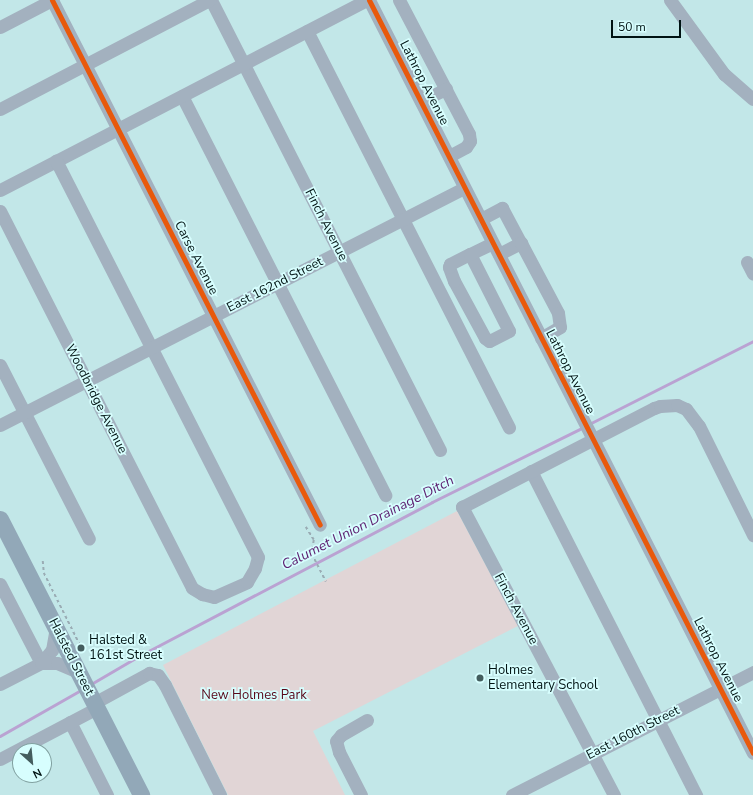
<!DOCTYPE html>
<html>
<head>
<meta charset="utf-8">
<style>
  body { margin:0 }
  #map { position:relative; width:753px; height:795px; overflow:hidden; background:#c2e7e8; font-family:"Nunito Sans",sans-serif }
  div>[style] { position:absolute }
  .green>* { inset:0; background:#e1d5d6 }
  .stream>* { height:3px; margin:-1.5px; padding:0 1.5px; transform-origin:1.5px; border-radius:1.5px; background:#baa2d2 }
  .path>* { height:1.5px; margin-top:-0.75px; transform-origin:0; background:repeating-linear-gradient(90deg,#9aacb4 0 3px,transparent 0 6px) }
  .minor>* { height:13px; margin:-6.5px; padding:0 6.5px; transform-origin:6.5px; border-radius:6.5px; background:#a3b1bf }
  .major>* { height:17px; margin:-8.5px; padding:0 8.5px; transform-origin:8.5px; border-radius:8.5px; background:#92a8b8 }
  .cycleway>* { height:5px; margin:-2.5px; padding:0 2.5px; transform-origin:2.5px; border-radius:2.5px; background:#e8590c }
  .dots>* { width:11px; height:11px; translate:-50% -50%; box-sizing:border-box; border:2px solid #d7fefe; border-radius:50% }
  span { translate:-50% -50%; white-space:nowrap; text-align:center; line-height:1.15; -webkit-text-stroke:3.5px #d7fefe; paint-order:stroke }
  .street-label { font-size:13px; color:#001313 }
  .poi-label { font-size:13px; color:#001313 }
  .left { translate:0 -50%; text-align:left }
  .park-label { font-size:13px; color:#590618 }
  .water-label { font-size:14px; color:#5d1e70; font-style:italic }
  .north { position:absolute; left:12px; top:743px; width:40px; height:40px; box-sizing:border-box; background:#d7fefe; border:1px solid #81a0a0; border-radius:50%; rotate:153deg; font-size:11px; font-weight:700; line-height:16px; text-align:center; color:#001313 }
  .north::after { content:''; display:block; margin:auto; width:14px; height:18px; background:#445d5e; clip-path:polygon(50% 0,100% 100%,50% 72%,0 100%) }
  .scale { position:absolute; left:611px; top:20px; width:70px; height:18px; box-sizing:border-box; border:2px solid #001313; border-top:0; padding-left:5px; font-size:12px; line-height:14px; white-space:nowrap; color:#001313; -webkit-text-stroke:3px #d7fefe; paint-order:stroke }
</style>
</head>
<body>
<div id="map">
  <div class="green">
    <i style="clip-path:polygon(457px 511px,518px 626px,313px 731px,345px 795px,228px 795px,163px 665px)"></i>
  </div>
  <div class="stream">
    <i style="left:589px;top:424px;width:184px;rotate:-26.8deg"></i>
    <i style="left:91px;top:684px;width:53px;rotate:-30.4deg"></i>
    <i style="left:137px;top:657px;width:333px;rotate:-27.7deg"></i>
    <i style="left:432px;top:502px;width:169px;rotate:-26.3deg"></i>
    <i style="left:0;top:736px;width:93px;rotate:-29.6deg"></i>
  </div>
  <div class="path">
    <i style="left:306px;top:527px;width:15px;rotate:58deg"></i>
    <i style="left:314px;top:540px;width:14px;rotate:98deg"></i>
    <i style="left:312px;top:554px;width:31px;rotate:63deg"></i>
    <i style="left:43px;top:561px;width:12px;rotate:85deg"></i>
    <i style="left:44px;top:573px;width:89px;rotate:63.4deg"></i>
  </div>
  <div class="minor">
    <i style="left:52px;top:0;width:589px;rotate:62.96deg"></i>
    <i style="left:211px;top:0;width:505px;rotate:63.03deg"></i>
    <i style="left:369px;top:0;width:845px;rotate:62.98deg"></i>
    <i style="left:399px;top:0;width:151px;rotate:62.4deg"></i>
    <i style="left:469px;top:134px;width:7px;rotate:82deg"></i>
    <i style="left:470px;top:141px;width:7px;rotate:124deg"></i>
    <i style="left:466px;top:147px;width:19px;rotate:152deg"></i>
    <i style="left:670px;top:0;width:92px;rotate:53.9deg"></i>
    <i style="left:724px;top:74px;width:38px;rotate:41deg"></i>
    <i style="left:0;top:27px;width:59px;rotate:-27.4deg"></i>
    <i style="left:307px;top:31px;width:445px;rotate:63deg"></i>
    <i style="left:182px;top:96px;width:448px;rotate:63deg"></i>
    <i style="left:421px;top:101px;width:28px;rotate:-26deg"></i>
    <i style="left:0;top:109px;width:236px;rotate:-27.5deg"></i>
    <i style="left:0;top:190px;width:413px;rotate:-27.4deg"></i>
    <i style="left:0;top:211px;width:423px;rotate:63deg"></i>
    <i style="left:192px;top:588px;width:12px;rotate:31deg"></i>
    <i style="left:202px;top:594px;width:12px;rotate:14deg"></i>
    <i style="left:214px;top:597px;width:36px;rotate:-24deg"></i>
    <i style="left:247px;top:582px;width:16px;rotate:-60deg"></i>
    <i style="left:255px;top:568px;width:11px;rotate:-75deg"></i>
    <i style="left:258px;top:557px;width:445px;rotate:-117deg"></i>
    <i style="left:481px;top:219px;width:24px;rotate:-28deg"></i>
    <i style="left:502px;top:208px;width:40px;rotate:62deg"></i>
    <i style="left:470px;top:254px;width:86px;rotate:63.1deg"></i>
    <i style="left:509px;top:331px;width:22px;rotate:153deg"></i>
    <i style="left:489px;top:341px;width:5px;rotate:-143deg"></i>
    <i style="left:485px;top:338px;width:65px;rotate:-118.5deg"></i>
    <i style="left:454px;top:281px;width:15px;rotate:-110deg"></i>
    <i style="left:449px;top:267px;width:3px;rotate:-72deg"></i>
    <i style="left:450px;top:264px;width:22px;rotate:-27deg"></i>
    <i style="left:470px;top:254px;width:25px;rotate:-26deg"></i>
    <i style="left:499px;top:254px;width:25px;rotate:-27deg"></i>
    <i style="left:521px;top:243px;width:79px;rotate:62.1deg"></i>
    <i style="left:558px;top:313px;width:14px;rotate:82deg"></i>
    <i style="left:560px;top:327px;width:22px;rotate:150deg"></i>
    <i style="left:747px;top:262px;width:13px;rotate:63deg"></i>
    <i style="left:0;top:365px;width:195px;rotate:62.9deg"></i>
    <i style="left:0;top:425px;width:521px;rotate:-27.06deg"></i>
    <i style="left:531px;top:471px;width:364px;rotate:63deg"></i>
    <i style="left:0;top:584px;width:89px;rotate:62.6deg"></i>
    <i style="left:41px;top:663px;width:17px;rotate:-50deg"></i>
    <i style="left:52px;top:650px;width:22px;rotate:-80deg"></i>
    <i style="left:0;top:684px;width:46px;rotate:-27.1deg"></i>
    <i style="left:41px;top:663px;width:16px"></i>
    <i style="left:57px;top:663px;width:23px;rotate:23deg"></i>
    <i style="left:94px;top:703px;width:63px;rotate:-28.6deg"></i>
    <i style="left:149px;top:673px;width:9px;rotate:13deg"></i>
    <i style="left:158px;top:675px;width:12px;rotate:55deg"></i>
    <i style="left:165px;top:685px;width:123px;rotate:63.4deg"></i>
    <i style="left:70px;top:722px;width:82px;rotate:63.1deg"></i>
    <i style="left:0;top:759px;width:110px;rotate:-27.7deg"></i>
    <i style="left:361px;top:795px;width:48px;rotate:-117.1deg"></i>
    <i style="left:339px;top:752px;width:11px;rotate:-105deg"></i>
    <i style="left:336px;top:741px;width:8px;rotate:-50deg"></i>
    <i style="left:341px;top:735px;width:30px;rotate:-30deg"></i>
    <i style="left:512px;top:795px;width:271px;rotate:-27deg"></i>
    <i style="left:614px;top:795px;width:326px;rotate:-117.8deg"></i>
    <i style="left:462px;top:507px;width:216px;rotate:-27.3deg"></i>
    <i style="left:654px;top:408px;width:6px;rotate:-18deg"></i>
    <i style="left:660px;top:406px;width:17px;rotate:-3deg"></i>
    <i style="left:677px;top:405px;width:10px;rotate:24deg"></i>
    <i style="left:686px;top:409px;width:21px;rotate:53deg"></i>
    <i style="left:699px;top:426px;width:122px;rotate:63.6deg"></i>
  </div>
  <div class="major">
    <i style="left:0;top:519px;width:310px;rotate:62.9deg"></i>
  </div>
  <div class="cycleway">
    <i style="left:52px;top:0;width:589px;rotate:62.96deg"></i>
    <i style="left:369px;top:0;width:845px;rotate:62.98deg"></i>
  </div>
  <div class="dots">
    <i style="left:81px;top:648px;background:#445d5e"></i>
    <i style="left:480px;top:678px;background:#445d5e"></i>
  </div>
  <div class="street-label">
    <span style="left:424px;top:83px;rotate:63deg">Lathrop Avenue</span>
    <span style="left:326px;top:225px;rotate:63deg">Finch Avenue</span>
    <span style="left:196px;top:258px;rotate:63deg">Carse Avenue</span>
    <span style="left:275px;top:285px;rotate:-27deg">East 162nd Street</span>
    <span style="left:570px;top:372px;rotate:63deg">Lathrop Avenue</span>
    <span style="left:96px;top:399px;rotate:63deg">Woodbridge Avenue</span>
    <span style="left:516px;top:609px;rotate:62deg">Finch Avenue</span>
    <span style="left:71px;top:657px;rotate:63deg">Halsted Street</span>
    <span style="left:718px;top:660px;rotate:63deg">Lathrop Avenue</span>
    <span style="left:633px;top:733px;rotate:-27deg">East 160th Street</span>
  </div>
  <div class="poi-label">
    <span class="left" style="left:89px;top:648px">Halsted &amp;<br>161st Street</span>
    <span class="left" style="left:488px;top:678px">Holmes<br>Elementary School</span>
  </div>
  <div class="park-label">
    <span style="left:254px;top:695px">New Holmes Park</span>
  </div>
  <div class="water-label">
    <span style="left:368px;top:523px;rotate:-27deg">Calumet Union Drainage Ditch</span>
  </div>
  <div class="north">N</div>
  <div class="scale">50 m</div>
</div>
</body>
</html>
